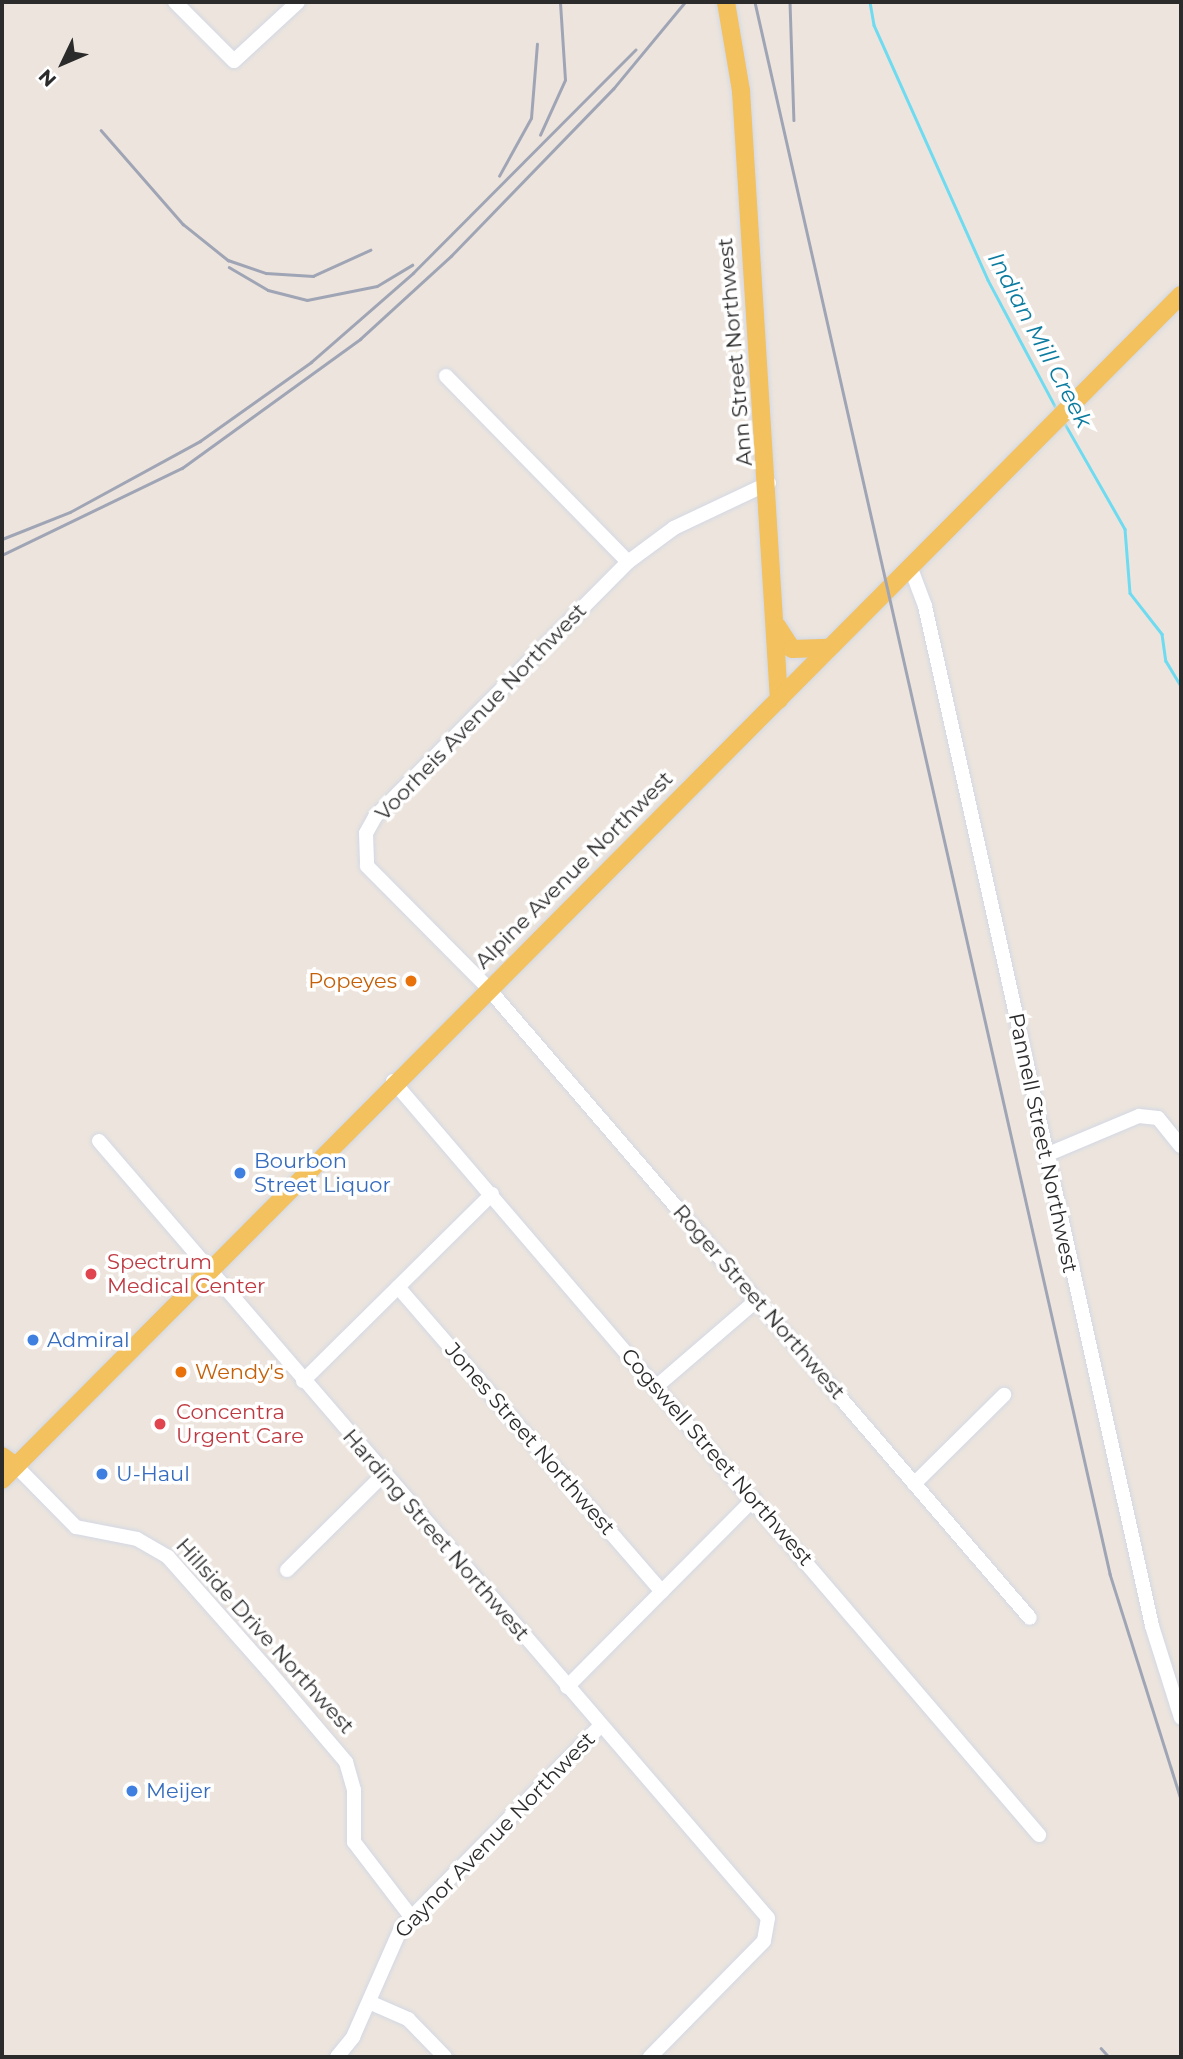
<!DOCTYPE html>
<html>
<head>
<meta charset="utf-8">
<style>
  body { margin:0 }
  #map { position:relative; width:1183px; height:2059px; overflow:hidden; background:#ede5dd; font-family:Montserrat,sans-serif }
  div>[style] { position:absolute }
  .stream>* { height:2.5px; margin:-1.25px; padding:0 1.25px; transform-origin:1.25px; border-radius:1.25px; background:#6fdbf1 }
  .roads { filter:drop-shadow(0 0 2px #d3d8e4) drop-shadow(0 0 2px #d3d8e4) }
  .minor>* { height:14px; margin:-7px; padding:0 7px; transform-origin:7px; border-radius:7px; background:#fff }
  .major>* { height:18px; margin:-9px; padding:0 9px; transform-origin:9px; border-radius:9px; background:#f3c15d }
  .rail>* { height:2.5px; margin:-1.25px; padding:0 1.25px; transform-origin:1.25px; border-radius:1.25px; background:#a0a5b6 }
  .dots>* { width:19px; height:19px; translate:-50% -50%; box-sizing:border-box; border:4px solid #fff; border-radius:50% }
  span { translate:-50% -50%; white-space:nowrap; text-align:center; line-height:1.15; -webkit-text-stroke:7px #fff; paint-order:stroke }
  .street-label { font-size:21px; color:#2b2b2b }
  .food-label { font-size:21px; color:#c56008 }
  .right { translate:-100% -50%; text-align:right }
  .left { translate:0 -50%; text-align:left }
  .shop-label { font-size:21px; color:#366cbe }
  .health-label { font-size:21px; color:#be3a42 }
  .water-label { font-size:23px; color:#0b7b9f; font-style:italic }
  .frame { position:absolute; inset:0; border:4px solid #2b2b2b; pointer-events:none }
  .north { position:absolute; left:28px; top:28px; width:70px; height:70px; -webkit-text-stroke:5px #fff; paint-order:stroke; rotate:226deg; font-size:19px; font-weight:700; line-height:28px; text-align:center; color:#2b2b2b }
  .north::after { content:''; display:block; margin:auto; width:24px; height:32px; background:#2b2b2b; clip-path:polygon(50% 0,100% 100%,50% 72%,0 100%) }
</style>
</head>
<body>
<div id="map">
  <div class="stream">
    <i style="left:870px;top:2px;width:23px;rotate:80deg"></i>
    <i style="left:874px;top:25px;width:279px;rotate:65.9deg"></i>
    <i style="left:988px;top:280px;width:147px;rotate:62deg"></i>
    <i style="left:1064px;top:422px;width:123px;rotate:60.3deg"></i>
    <i style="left:1125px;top:529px;width:64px;rotate:85.5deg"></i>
    <i style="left:1130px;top:593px;width:52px;rotate:52deg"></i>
    <i style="left:1162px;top:634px;width:27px;rotate:82deg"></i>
    <i style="left:1166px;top:661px;width:29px;rotate:59deg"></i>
  </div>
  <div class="roads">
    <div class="minor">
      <i style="left:175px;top:2px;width:83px;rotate:45deg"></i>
      <i style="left:234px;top:61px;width:87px;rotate:-42.7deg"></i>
      <i style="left:446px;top:376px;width:260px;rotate:45.6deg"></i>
      <i style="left:769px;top:483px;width:105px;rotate:154.7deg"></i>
      <i style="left:674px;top:528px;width:57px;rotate:143.5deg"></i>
      <i style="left:628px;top:562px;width:359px;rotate:134.8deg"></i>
      <i style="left:375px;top:817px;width:18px;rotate:119deg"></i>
      <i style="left:366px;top:833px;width:33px;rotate:88deg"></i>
      <i style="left:367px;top:866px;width:170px;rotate:45.2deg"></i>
      <i style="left:487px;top:987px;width:832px;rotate:49.29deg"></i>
      <i style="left:910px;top:566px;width:43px;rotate:69.4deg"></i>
      <i style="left:925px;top:606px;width:1045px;rotate:77.45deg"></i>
      <i style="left:1152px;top:1626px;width:96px;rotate:72.5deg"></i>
      <i style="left:393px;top:1081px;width:993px;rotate:49.41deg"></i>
      <i style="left:99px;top:1141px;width:1025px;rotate:49.27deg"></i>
      <i style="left:768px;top:1918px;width:23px;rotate:100deg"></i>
      <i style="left:764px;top:1941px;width:163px;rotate:134.5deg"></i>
      <i style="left:1046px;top:1155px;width:101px;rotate:-22.8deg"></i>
      <i style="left:1139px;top:1116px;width:19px;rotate:6deg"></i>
      <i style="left:1158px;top:1118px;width:36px;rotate:51deg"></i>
      <i style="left:398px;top:1287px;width:403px;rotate:49.1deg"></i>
      <i style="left:303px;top:1381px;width:266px;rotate:-44.7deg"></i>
      <i style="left:657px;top:1386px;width:132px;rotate:-40.7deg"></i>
      <i style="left:16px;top:1466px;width:86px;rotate:45.5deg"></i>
      <i style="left:76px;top:1527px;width:62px;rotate:11.1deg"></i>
      <i style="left:137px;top:1539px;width:36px;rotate:30deg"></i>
      <i style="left:168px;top:1557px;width:151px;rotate:48.5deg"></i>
      <i style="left:268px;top:1670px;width:121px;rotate:49.7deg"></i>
      <i style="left:346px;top:1762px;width:29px;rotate:74deg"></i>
      <i style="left:354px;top:1790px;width:52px;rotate:90deg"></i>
      <i style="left:354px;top:1842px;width:96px;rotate:52.7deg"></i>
      <i style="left:914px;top:1484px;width:127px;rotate:-44.7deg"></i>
      <i style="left:287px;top:1570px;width:136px;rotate:-44.7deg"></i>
      <i style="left:567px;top:1687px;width:265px;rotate:-45.2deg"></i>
      <i style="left:369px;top:2002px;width:43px;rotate:23.6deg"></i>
      <i style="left:408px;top:2019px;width:53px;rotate:45.8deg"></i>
      <i style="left:337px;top:2057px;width:26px;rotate:-51deg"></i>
      <i style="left:353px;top:2037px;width:119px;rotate:-66.2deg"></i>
      <i style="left:401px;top:1928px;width:285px;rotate:-45.4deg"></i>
    </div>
    <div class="major">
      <i style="left:726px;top:2px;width:90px;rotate:80.4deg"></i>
      <i style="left:741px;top:91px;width:610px;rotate:86.43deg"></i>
      <i style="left:777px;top:626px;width:27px;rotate:57deg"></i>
      <i style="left:792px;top:649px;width:37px;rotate:-2deg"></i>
      <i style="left:2px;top:1456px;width:17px;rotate:36deg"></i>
      <i style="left:2px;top:1480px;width:1672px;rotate:-45.15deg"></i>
    </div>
  </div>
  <div class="rail">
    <i style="left:755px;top:2px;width:1612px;rotate:77.27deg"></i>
    <i style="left:1110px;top:1574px;width:236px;rotate:72.5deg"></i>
    <i style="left:790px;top:2px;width:118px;rotate:88.1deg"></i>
    <i style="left:101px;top:130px;width:125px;rotate:48.9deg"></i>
    <i style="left:183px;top:224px;width:58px;rotate:38.7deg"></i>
    <i style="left:228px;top:260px;width:40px;rotate:18.9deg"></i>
    <i style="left:266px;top:273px;width:47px;rotate:3.7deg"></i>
    <i style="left:313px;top:276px;width:63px;rotate:-24.5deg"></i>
    <i style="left:540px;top:135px;width:60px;rotate:-65.6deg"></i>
    <i style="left:565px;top:80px;width:78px;rotate:-93.7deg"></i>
    <i style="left:499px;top:176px;width:66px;rotate:-61.1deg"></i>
    <i style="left:531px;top:118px;width:74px;rotate:-85.4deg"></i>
    <i style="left:229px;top:267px;width:45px;rotate:30.5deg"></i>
    <i style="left:268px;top:290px;width:40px;rotate:14.4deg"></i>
    <i style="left:307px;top:300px;width:71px;rotate:-11.3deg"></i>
    <i style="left:377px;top:286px;width:41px;rotate:-31deg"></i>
    <i style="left:2px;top:539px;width:73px;rotate:-21.7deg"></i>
    <i style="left:70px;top:512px;width:148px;rotate:-28.6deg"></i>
    <i style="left:200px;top:441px;width:136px;rotate:-35.4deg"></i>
    <i style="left:311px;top:362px;width:135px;rotate:-41.1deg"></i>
    <i style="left:413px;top:273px;width:315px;rotate:-45.1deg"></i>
    <i style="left:2px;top:555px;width:200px;rotate:-25.8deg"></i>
    <i style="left:182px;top:468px;width:220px;rotate:-35.9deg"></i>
    <i style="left:360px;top:339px;width:123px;rotate:-42.4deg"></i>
    <i style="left:451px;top:256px;width:233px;rotate:-45.9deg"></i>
    <i style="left:613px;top:89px;width:113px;rotate:-50.4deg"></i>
    <i style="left:1101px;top:2048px;width:12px;rotate:48deg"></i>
  </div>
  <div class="dots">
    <i style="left:411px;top:981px;background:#e8710a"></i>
    <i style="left:240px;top:1173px;background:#3f7fe0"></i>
    <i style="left:91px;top:1274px;background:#e0444e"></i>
    <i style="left:33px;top:1340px;background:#3f7fe0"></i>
    <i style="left:181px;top:1372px;background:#e8710a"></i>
    <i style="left:160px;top:1424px;background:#e0444e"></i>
    <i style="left:102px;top:1474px;background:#3f7fe0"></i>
    <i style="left:132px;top:1791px;background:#3f7fe0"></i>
  </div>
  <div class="street-label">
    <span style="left:735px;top:352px;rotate:-95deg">Ann Street Northwest</span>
    <span style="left:481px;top:712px;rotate:-46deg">Voorheis Avenue Northwest</span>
    <span style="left:574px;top:870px;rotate:-45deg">Alpine Avenue Northwest</span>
    <span style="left:1043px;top:1143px;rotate:78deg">Pannell Street Northwest</span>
    <span style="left:759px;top:1302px;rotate:49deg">Roger Street Northwest</span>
    <span style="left:530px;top:1439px;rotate:49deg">Jones Street Northwest</span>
    <span style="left:717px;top:1457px;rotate:49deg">Cogswell Street Northwest</span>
    <span style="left:436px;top:1535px;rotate:49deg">Harding Street Northwest</span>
    <span style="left:265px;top:1636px;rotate:48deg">Hillside Drive Northwest</span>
    <span style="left:495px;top:1835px;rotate:-46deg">Gaynor Avenue Northwest</span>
  </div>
  <div class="food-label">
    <span class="right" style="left:397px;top:981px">Popeyes</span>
    <span class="left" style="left:195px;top:1372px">Wendy's</span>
  </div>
  <div class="shop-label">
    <span class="left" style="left:254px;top:1173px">Bourbon<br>Street Liquor</span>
    <span class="left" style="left:47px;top:1340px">Admiral</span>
    <span class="left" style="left:116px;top:1474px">U-Haul</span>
    <span class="left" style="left:146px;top:1791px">Meijer</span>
  </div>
  <div class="health-label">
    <span class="left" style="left:107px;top:1274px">Spectrum<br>Medical Center</span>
    <span class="left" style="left:176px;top:1424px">Concentra<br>Urgent Care</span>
  </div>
  <div class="water-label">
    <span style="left:1040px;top:340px;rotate:62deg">Indian Mill Creek</span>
  </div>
  <div class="frame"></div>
  <div class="north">N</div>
</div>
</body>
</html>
